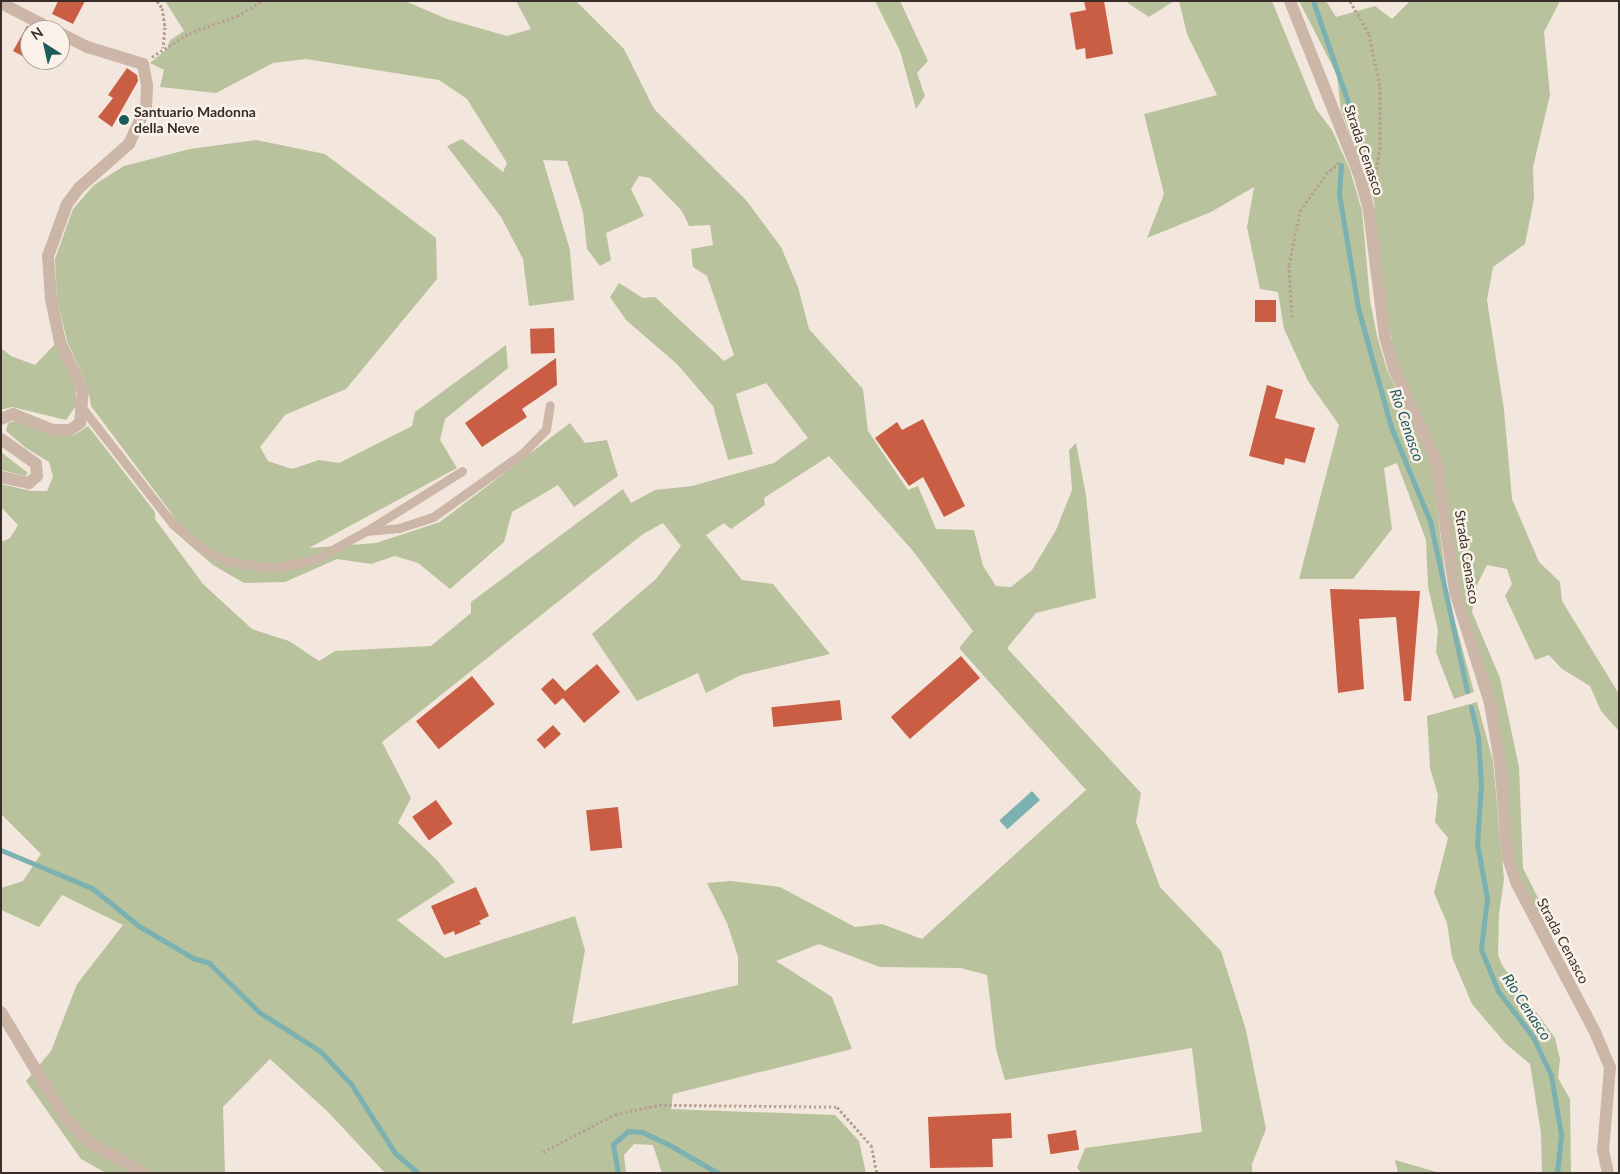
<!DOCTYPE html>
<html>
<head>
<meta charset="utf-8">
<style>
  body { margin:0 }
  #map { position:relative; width:1620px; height:1174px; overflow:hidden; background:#f3e7dd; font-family:Lato,sans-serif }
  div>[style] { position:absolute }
  .green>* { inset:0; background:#b8c29c }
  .water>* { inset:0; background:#7bb1b0; transform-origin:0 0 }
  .stream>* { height:5px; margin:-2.5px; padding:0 2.5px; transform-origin:2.5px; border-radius:2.5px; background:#7bb1b0 }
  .building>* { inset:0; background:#c95e45; transform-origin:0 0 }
  .path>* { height:3px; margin-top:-1.5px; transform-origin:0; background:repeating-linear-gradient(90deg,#b7a092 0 2.5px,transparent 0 5px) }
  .service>* { height:9px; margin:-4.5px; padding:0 4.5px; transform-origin:4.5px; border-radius:4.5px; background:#cbb6a8 }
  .minor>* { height:12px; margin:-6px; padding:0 6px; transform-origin:6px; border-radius:6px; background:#cbb6a8 }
  .dots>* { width:14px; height:14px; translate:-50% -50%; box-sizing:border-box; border:2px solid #faf2e9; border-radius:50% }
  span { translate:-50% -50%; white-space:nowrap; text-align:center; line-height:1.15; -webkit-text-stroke:5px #faf2e9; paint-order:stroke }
  .poi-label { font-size:14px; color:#382d28; font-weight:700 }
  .left { translate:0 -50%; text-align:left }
  .street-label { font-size:14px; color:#382d28 }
  .water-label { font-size:15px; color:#1d5a5b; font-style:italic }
  .frame { position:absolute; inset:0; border:2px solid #382d28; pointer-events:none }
  .north { position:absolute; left:20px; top:20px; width:50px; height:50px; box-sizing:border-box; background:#faf2e9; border:1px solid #aca39c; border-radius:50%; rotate:325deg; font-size:14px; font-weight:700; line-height:20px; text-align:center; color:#382d28 }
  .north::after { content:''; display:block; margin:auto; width:18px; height:22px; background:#1d5a5b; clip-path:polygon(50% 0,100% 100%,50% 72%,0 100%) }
</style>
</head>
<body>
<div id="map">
  <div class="green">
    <i style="clip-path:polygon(evenodd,165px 1px,405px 1px,447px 19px,507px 36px,531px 29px,516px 1px,576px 1px,624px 49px,654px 109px,746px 200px,781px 247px,798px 287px,809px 329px,863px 389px,868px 431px,908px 490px,918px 486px,936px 529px,974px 530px,983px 566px,996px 586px,1011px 587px,1032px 570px,1056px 530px,1072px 490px,1069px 450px,1076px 443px,1086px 495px,1096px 598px,1036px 613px,1007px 648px,1141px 793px,1136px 822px,1160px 887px,1221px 951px,1246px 1030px,1266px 1129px,1252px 1164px,1252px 1173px,1082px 1173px,1077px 1168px,1085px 1148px,1202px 1132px,1192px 1048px,1005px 1080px,996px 1049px,987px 975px,961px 968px,880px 967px,819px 944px,776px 961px,832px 997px,852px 1049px,673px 1094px,671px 1109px,835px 1115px,859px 1141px,866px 1173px,662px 1173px,653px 1145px,634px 1144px,624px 1155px,626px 1173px,385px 1173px,328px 1112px,270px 1059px,223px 1107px,225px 1173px,106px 1173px,81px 1159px,26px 1081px,51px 1051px,77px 984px,123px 925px,62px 895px,39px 927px,1px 910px,1px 888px,23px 881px,41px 854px,1px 814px,1px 542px,10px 538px,18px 525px,1px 507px,1px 484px,31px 491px,47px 491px,53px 477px,49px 462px,26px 448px,6px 431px,8px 423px,15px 421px,52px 436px,73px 436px,88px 426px,155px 512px,155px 519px,203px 584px,252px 629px,289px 641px,319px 661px,335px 651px,431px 646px,471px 613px,471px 602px,623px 489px,631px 503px,655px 490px,692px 486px,774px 463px,808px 438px,766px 383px,736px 394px,753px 454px,728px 460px,713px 406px,677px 364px,626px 320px,610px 297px,619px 283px,643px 298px,655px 297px,724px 361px,734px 355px,707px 276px,693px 267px,691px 249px,713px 245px,710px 225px,689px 226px,682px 211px,650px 178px,639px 176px,631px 189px,644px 216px,606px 233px,611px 260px,600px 266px,587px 249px,583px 212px,567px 161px,543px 160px,570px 250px,574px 300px,529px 306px,523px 259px,501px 217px,447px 146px,462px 139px,503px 172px,507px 163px,467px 99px,439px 80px,306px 59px,273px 63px,216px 93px,160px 87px,164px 70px,150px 63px,167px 49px,170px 40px,184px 31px,165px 1px,829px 456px,913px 551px,973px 631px,959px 648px,1086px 790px,922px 939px,882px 924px,855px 927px,780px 887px,731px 881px,707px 883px,727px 923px,738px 957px,738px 985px,572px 1024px,585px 950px,575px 916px,445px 958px,397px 920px,455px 882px,436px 859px,398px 823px,411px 798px,382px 742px,643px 534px,663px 523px,681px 546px,656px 579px,592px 634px,637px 701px,698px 673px,706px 693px,741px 675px,830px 654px,773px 584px,742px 580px,706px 535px,724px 523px,731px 529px,765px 505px,764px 498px,829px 456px)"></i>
    <i style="clip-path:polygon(875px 1px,900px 1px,928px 61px,917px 73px,925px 96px,916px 109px,900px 51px)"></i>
    <i style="clip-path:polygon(1125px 1px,1174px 1px,1149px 17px)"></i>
    <i style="clip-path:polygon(1179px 1px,1272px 1px,1316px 109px,1332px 130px,1350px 170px,1362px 211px,1370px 300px,1377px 336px,1387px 370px,1431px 461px,1448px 596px,1474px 692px,1454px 699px,1436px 652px,1438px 630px,1428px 587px,1426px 540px,1397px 463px,1384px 468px,1392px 529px,1353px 579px,1299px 579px,1339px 425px,1308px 381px,1284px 329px,1278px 292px,1260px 289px,1247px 227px,1254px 187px,1211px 212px,1147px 238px,1164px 194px,1144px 114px,1217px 95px,1187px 34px)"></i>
    <i style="clip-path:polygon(1299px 1px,1326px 1px,1336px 17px,1375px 6px,1392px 19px,1410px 1px,1560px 1px,1544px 32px,1550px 95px,1533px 167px,1534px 199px,1525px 244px,1493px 267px,1487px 300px,1504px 410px,1512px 499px,1539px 562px,1560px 582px,1562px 601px,1619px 694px,1619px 731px,1601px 711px,1590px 686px,1562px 669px,1549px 655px,1535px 660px,1505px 596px,1512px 584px,1507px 569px,1487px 565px,1477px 585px,1472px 612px,1500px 678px,1519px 767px,1523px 868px,1552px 926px,1553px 942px,1550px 943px,1511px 856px,1505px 766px,1459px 590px,1442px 460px,1398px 366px,1384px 303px,1374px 201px,1341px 110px,1337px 75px)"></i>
    <i style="clip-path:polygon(256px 140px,325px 154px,436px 238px,437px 279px,346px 389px,285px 415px,260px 447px,268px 461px,292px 469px,319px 460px,339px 463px,412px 426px,415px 412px,506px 345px,508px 368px,445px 419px,440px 440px,457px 468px,309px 548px,376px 543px,440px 522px,570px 423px,585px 443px,607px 440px,618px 476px,574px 507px,558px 485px,512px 512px,504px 542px,450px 589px,418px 563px,395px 556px,371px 564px,337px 559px,285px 582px,244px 583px,213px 565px,169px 527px,177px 523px,169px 510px,91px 406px,88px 388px,67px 341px,57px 299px,55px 259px,73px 209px,94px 185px,124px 166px,190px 149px)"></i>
    <i style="clip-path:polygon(55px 344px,76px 390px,76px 406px,66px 420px,12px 407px,1px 410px,1px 348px,11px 356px,35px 365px)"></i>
    <i style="clip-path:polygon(1px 452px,28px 473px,25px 476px,1px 470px)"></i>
    <i style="clip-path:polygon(1477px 702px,1493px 761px,1504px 879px,1499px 914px,1498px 955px,1502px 965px,1555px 1038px,1560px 1059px,1558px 1078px,1570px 1099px,1571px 1173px,1542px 1173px,1541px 1133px,1530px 1064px,1506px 1044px,1472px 1004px,1452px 957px,1447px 923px,1434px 893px,1448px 838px,1435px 822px,1438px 795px,1430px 768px,1427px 716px)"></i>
    <i style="clip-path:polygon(1395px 1160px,1440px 1173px,1398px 1173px)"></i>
  </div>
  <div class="water">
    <i style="left:1032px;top:791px;width:12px;height:44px;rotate:48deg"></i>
  </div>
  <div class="stream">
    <i style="left:1313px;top:1px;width:110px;rotate:70.9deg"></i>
    <i style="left:1341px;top:165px;width:29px;rotate:94deg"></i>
    <i style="left:1339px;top:194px;width:116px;rotate:80.5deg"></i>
    <i style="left:1358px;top:308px;width:123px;rotate:74.5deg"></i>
    <i style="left:1391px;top:427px;width:102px;rotate:67.5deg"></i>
    <i style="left:1430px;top:521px;width:174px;rotate:77.7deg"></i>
    <i style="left:1471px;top:707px;width:31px;rotate:77deg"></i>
    <i style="left:1478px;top:737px;width:48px;rotate:86.4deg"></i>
    <i style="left:1481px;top:785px;width:58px;rotate:93.9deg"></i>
    <i style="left:1477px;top:843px;width:56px;rotate:79.7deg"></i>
    <i style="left:1487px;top:898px;width:51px;rotate:96.7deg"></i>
    <i style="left:1481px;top:949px;width:45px;rotate:68deg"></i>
    <i style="left:1498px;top:991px;width:58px;rotate:52.7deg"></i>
    <i style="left:1533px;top:1037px;width:42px;rotate:64.7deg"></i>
    <i style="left:1551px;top:1075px;width:61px;rotate:80.5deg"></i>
    <i style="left:1561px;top:1135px;width:38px;rotate:96deg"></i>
    <i style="left:1px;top:850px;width:99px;rotate:22.7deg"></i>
    <i style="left:92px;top:888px;width:60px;rotate:39deg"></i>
    <i style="left:139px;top:926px;width:63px;rotate:30.7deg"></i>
    <i style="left:193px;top:958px;width:17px;rotate:17deg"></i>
    <i style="left:209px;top:963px;width:70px;rotate:44.4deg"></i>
    <i style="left:259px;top:1012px;width:72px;rotate:32.6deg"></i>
    <i style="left:320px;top:1051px;width:45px;rotate:46.8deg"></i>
    <i style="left:351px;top:1084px;width:82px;rotate:57.5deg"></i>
    <i style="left:395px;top:1153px;width:30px;rotate:41deg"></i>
    <i style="left:618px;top:1173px;width:29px;rotate:-100deg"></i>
    <i style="left:613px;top:1144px;width:20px;rotate:-41deg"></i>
    <i style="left:628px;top:1131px;width:14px;rotate:4deg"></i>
    <i style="left:642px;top:1132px;width:26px;rotate:25deg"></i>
    <i style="left:666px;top:1143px;width:60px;rotate:30deg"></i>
  </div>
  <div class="building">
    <i style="clip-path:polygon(58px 1px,85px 1px,73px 24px,52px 14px)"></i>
    <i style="clip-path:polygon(1084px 1px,1104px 1px,1113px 54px,1086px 59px,1085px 48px,1076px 50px,1070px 13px,1086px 10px)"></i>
    <i style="clip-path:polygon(27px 26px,30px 27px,30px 60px,13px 51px)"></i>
    <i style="clip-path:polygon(127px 68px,137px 75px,138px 81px,112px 127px,98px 117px,113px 98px,108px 95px)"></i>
    <i style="left:1255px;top:300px;width:21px;height:22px"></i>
    <i style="left:554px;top:328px;width:25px;height:24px;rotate:88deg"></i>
    <i style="clip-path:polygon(556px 358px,557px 385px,522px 409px,527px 417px,482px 447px,465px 423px)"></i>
    <i style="clip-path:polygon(1267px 385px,1283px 390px,1275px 418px,1315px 428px,1305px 463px,1285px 458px,1284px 465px,1249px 456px)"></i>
    <i style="clip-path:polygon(923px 419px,965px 506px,944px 517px,923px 477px,909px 486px,875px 438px,897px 422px,902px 430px)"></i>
    <i style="clip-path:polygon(1330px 589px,1420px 591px,1411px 701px,1404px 701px,1396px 617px,1359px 619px,1364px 689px,1338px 693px)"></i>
    <i style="left:961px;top:656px;width:29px;height:93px;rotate:49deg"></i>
    <i style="clip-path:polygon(597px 664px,620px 692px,584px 723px,563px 698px,555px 705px,541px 689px,553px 678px,565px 691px)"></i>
    <i style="left:472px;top:676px;width:36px;height:72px;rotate:51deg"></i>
    <i style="left:840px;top:700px;width:20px;height:69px;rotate:84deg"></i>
    <i style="left:553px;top:725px;width:12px;height:22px;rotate:48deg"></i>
    <i style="left:436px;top:800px;width:29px;height:29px;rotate:55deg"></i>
    <i style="left:618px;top:807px;width:41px;height:32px;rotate:84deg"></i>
    <i style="clip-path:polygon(476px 887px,489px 916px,479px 921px,481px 924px,455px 935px,454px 931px,444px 935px,431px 906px)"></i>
    <i style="clip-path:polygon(1011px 1113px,1012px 1138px,992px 1139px,993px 1167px,930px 1168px,928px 1117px)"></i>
    <i style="left:1076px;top:1130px;width:20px;height:29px;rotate:81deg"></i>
  </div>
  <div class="path">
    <i style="left:157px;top:1px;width:9px;rotate:54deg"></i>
    <i style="left:162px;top:8px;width:19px;rotate:81deg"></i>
    <i style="left:165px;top:27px;width:21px;rotate:95deg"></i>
    <i style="left:1350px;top:1px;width:38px;rotate:60deg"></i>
    <i style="left:1369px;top:34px;width:54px;rotate:78.3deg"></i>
    <i style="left:1380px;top:87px;width:60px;rotate:90deg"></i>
    <i style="left:1380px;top:147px;width:33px;rotate:99deg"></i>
    <i style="left:152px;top:57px;width:44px;rotate:-33deg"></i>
    <i style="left:189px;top:33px;width:51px;rotate:-19.5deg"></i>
    <i style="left:237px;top:16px;width:29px;rotate:-31deg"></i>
    <i style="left:1292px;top:317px;width:52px;rotate:-93.3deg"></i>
    <i style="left:1289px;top:265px;width:55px;rotate:-78.5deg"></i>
    <i style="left:1300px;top:211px;width:45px;rotate:-54.9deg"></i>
    <i style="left:1326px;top:174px;width:20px;rotate:-41deg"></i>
    <i style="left:543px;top:1152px;width:81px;rotate:-27.8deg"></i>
    <i style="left:615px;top:1114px;width:45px;rotate:-11.6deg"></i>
    <i style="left:659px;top:1105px;width:178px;rotate:0.6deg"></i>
    <i style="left:837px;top:1107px;width:51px;rotate:48.2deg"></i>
    <i style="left:871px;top:1145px;width:29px;rotate:78deg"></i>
  </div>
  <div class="service">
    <i style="left:83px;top:409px;width:145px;rotate:52deg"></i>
    <i style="left:172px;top:523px;width:44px;rotate:39.5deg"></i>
    <i style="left:206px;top:551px;width:25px;rotate:27deg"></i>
    <i style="left:228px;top:562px;width:48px;rotate:7.1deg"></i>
    <i style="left:276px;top:568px;width:41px;rotate:-12.7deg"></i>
    <i style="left:316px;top:559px;width:57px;rotate:-29.2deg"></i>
    <i style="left:366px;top:531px;width:33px;rotate:-5deg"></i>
    <i style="left:399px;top:528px;width:36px;rotate:-18deg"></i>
    <i style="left:433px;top:517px;width:110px;rotate:-35.4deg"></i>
    <i style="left:523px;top:453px;width:33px;rotate:-46deg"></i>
    <i style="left:546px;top:429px;width:24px;rotate:-81deg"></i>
    <i style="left:368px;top:530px;width:111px;rotate:-32.1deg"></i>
  </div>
  <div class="minor">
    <i style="left:1290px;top:1px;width:189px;rotate:68.3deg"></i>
    <i style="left:1360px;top:177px;width:35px;rotate:75deg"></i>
    <i style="left:1369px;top:211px;width:127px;rotate:82.8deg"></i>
    <i style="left:1385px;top:337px;width:33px;rotate:74deg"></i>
    <i style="left:1394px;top:369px;width:100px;rotate:65.2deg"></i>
    <i style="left:1436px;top:460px;width:133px;rotate:81.8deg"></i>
    <i style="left:1455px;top:592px;width:116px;rotate:72.5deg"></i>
    <i style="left:1490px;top:703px;width:61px;rotate:80.5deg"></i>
    <i style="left:1500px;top:763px;width:95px;rotate:85.2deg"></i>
    <i style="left:1508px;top:858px;width:28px;rotate:71deg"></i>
    <i style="left:1517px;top:884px;width:167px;rotate:62.2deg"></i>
    <i style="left:1595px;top:1032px;width:38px;rotate:67deg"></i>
    <i style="left:1610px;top:1067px;width:83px;rotate:94.8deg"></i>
    <i style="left:1603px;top:1150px;width:24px;rotate:78deg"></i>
    <i style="left:1px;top:3px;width:59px;rotate:27.4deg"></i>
    <i style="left:1px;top:419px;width:13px;rotate:-23deg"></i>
    <i style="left:13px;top:414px;width:43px;rotate:21.8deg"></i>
    <i style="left:53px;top:430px;width:17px"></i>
    <i style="left:70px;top:430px;width:12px;rotate:-35deg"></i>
    <i style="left:80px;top:423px;width:32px;rotate:-85deg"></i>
    <i style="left:83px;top:391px;width:54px;rotate:-115.1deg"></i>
    <i style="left:60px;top:342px;width:44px;rotate:-101.8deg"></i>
    <i style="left:51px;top:299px;width:43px;rotate:-94deg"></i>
    <i style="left:48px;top:256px;width:55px;rotate:-69.9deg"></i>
    <i style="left:67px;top:204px;width:21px;rotate:-53deg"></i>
    <i style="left:80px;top:187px;width:65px;rotate:-41.3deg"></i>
    <i style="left:129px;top:144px;width:41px;rotate:-65.3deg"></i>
    <i style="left:146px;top:107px;width:22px;rotate:-87deg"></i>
    <i style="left:147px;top:85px;width:21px;rotate:-101deg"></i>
    <i style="left:143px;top:64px;width:59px;rotate:-163.1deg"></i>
    <i style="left:87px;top:47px;width:30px;rotate:-153deg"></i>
    <i style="left:1px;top:439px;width:43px;rotate:35.5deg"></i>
    <i style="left:36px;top:464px;width:12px;rotate:85deg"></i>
    <i style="left:37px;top:476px;width:11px;rotate:139deg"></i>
    <i style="left:29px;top:483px;width:29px;rotate:-168deg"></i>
    <i style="left:1px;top:1012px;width:120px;rotate:59deg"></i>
    <i style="left:63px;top:1115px;width:18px;rotate:47deg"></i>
    <i style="left:75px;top:1128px;width:20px;rotate:45deg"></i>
    <i style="left:89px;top:1142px;width:63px;rotate:29.4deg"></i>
  </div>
  <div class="dots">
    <i style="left:124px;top:120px;background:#1d5a5b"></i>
  </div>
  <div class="poi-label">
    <span class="left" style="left:134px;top:120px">Santuario Madonna<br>della Neve</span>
  </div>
  <div class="street-label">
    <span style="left:1364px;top:150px;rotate:71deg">Strada Cenasco</span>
    <span style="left:1467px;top:557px;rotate:81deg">Strada Cenasco</span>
    <span style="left:1563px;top:941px;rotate:62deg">Strada Cenasco</span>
  </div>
  <div class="water-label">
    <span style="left:1407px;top:425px;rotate:71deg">Rio Cenasco</span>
    <span style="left:1527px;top:1007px;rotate:57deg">Rio Cenasco</span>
  </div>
  <div class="frame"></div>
  <div class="north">N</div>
</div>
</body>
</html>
